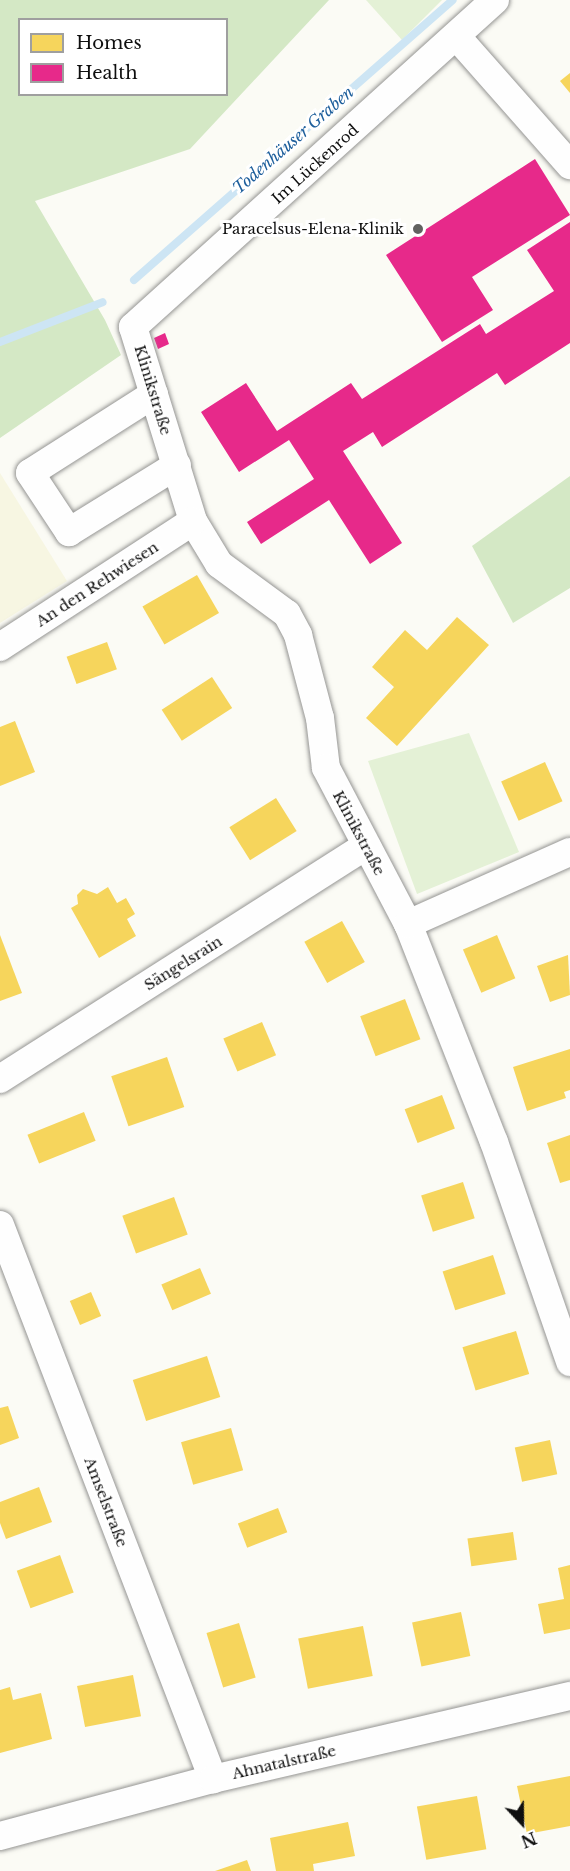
<!DOCTYPE html>
<html>
<head>
<meta charset="utf-8">
<style>
  body { margin:0 }
  #map { position:relative; width:570px; height:1871px; overflow:hidden; background:#fbfbf5; font-family:"Libre Baskerville",serif }
  div>[style] { position:absolute }
  .farmland>* { inset:0; background:#f7f6e2 }
  .green>* { inset:0; background:#e4f1d6 }
  .forest>* { inset:0; background:#d4e8c5 }
  .homes>* { inset:0; background:#f6d55c; transform-origin:0 0 }
  .health>* { inset:0; background:#e7298a }
  .stream>* { height:8px; margin:-4px; padding:0 4px; transform-origin:4px; border-radius:4px; background:#cde5f4 }
  .roads { filter:drop-shadow(0 0 2px #959593) drop-shadow(0 0 2px #959593) }
  .minor>* { height:28px; margin:-14px; padding:0 14px; transform-origin:14px; border-radius:14px; background:#fefefe }
  .dots>* { width:16px; height:16px; translate:-50% -50%; box-sizing:border-box; border:3px solid #fff; border-radius:50% }
  span { translate:-50% -50%; white-space:nowrap; text-align:center; line-height:1.15; -webkit-text-stroke:6px #fff; paint-order:stroke }
  .street-label { font-size:15px; color:#0f0f0f }
  .poi-label { font-size:15px; color:#0f0f0f }
  .right { translate:-100% -50%; text-align:right }
  .water-label { font-size:16px; color:#1e5f9c; font-style:italic }
  .legend { position:absolute; left:18px; top:18px; width:210px; height:78px; box-sizing:border-box; background:#fff; border:2px solid #9f9f9f; margin:0; padding:8px 10px; list-style:none; font-size:18px; color:#0f0f0f }
  .legend li { display:flex; align-items:center; gap:12px; height:30px }
  .legend b { width:30px; border:2px solid #9f9f9f }
  .north { position:absolute; left:492px; top:1793px; width:60px; height:60px; -webkit-text-stroke:4px #fff; paint-order:stroke; rotate:158deg; font-size:16px; font-weight:700; line-height:24px; text-align:center; color:#0f0f0f }
  .north::after { content:''; display:block; margin:auto; width:21px; height:27px; background:#0f0f0f; clip-path:polygon(50% 0,100% 100%,50% 72%,0 100%) }
</style>
</head>
<body>
<div id="map">
  <div class="farmland">
    <i style="clip-path:polygon(0 473px,67px 581px,0 623px)"></i>
  </div>
  <div class="green">
    <i style="clip-path:polygon(366px 0,442px 0,402px 40px)"></i>
    <i style="clip-path:polygon(469px 733px,519px 852px,417px 894px,368px 761px)"></i>
  </div>
  <div class="forest">
    <i style="clip-path:polygon(evenodd,0 0,329px 0,190px 149px,35px 201px,105px 320px,121px 355px,0 438px,0 0,20px 20px,226px 20px,226px 94px,20px 94px,20px 20px)"></i>
    <i style="clip-path:polygon(570px 476px,570px 588px,513px 623px,472px 546px)"></i>
  </div>
  <div class="homes">
    <i style="clip-path:polygon(570px 73px,570px 93px,560px 81px)"></i>
    <i style="left:197px;top:575px;width:44px;height:63px;rotate:60deg"></i>
    <i style="clip-path:polygon(457px 617px,489px 645px,397px 746px,366px 718px,394px 687px,372px 667px,405px 630px,427px 650px)"></i>
    <i style="left:107px;top:642px;width:29px;height:43px;rotate:70deg"></i>
    <i style="left:212px;top:677px;width:37px;height:60px;rotate:57deg"></i>
    <i style="clip-path:polygon(15px 721px,35px 772px,0 786px,0 727px)"></i>
    <i style="left:545px;top:762px;width:43px;height:48px;rotate:66deg"></i>
    <i style="left:276px;top:798px;width:39px;height:55px;rotate:58deg"></i>
    <i style="clip-path:polygon(108px 887px,117px 903px,126px 898px,135px 914px,127px 919px,136px 936px,99px 958px,71px 908px,78px 904px,77px 895px,83px 889px,97px 894px)"></i>
    <i style="left:342px;top:921px;width:47px;height:43px;rotate:61deg"></i>
    <i style="clip-path:polygon(0 935px,22px 993px,0 1001px)"></i>
    <i style="left:497px;top:935px;width:47px;height:37px;rotate:67deg"></i>
    <i style="clip-path:polygon(568px 955px,570px 995px,550px 1002px,537px 966px)"></i>
    <i style="left:405px;top:999px;width:43px;height:48px;rotate:69deg"></i>
    <i style="left:262px;top:1022px;width:36px;height:42px;rotate:67deg"></i>
    <i style="clip-path:polygon(570px 1049px,570px 1090px,564px 1092px,566px 1098px,527px 1111px,513px 1067px)"></i>
    <i style="left:167px;top:1057px;width:53px;height:59px;rotate:71deg"></i>
    <i style="left:442px;top:1095px;width:36px;height:40px;rotate:69deg"></i>
    <i style="left:84px;top:1112px;width:31px;height:61px;rotate:68deg"></i>
    <i style="clip-path:polygon(570px 1135px,570px 1180px,560px 1183px,547px 1143px)"></i>
    <i style="left:463px;top:1182px;width:38px;height:44px;rotate:72deg"></i>
    <i style="left:174px;top:1197px;width:40px;height:55px;rotate:70deg"></i>
    <i style="left:493px;top:1255px;width:41px;height:53px;rotate:72deg"></i>
    <i style="left:200px;top:1268px;width:28px;height:42px;rotate:67deg"></i>
    <i style="left:91px;top:1292px;width:26px;height:23px;rotate:67deg"></i>
    <i style="left:516px;top:1331px;width:45px;height:56px;rotate:73deg"></i>
    <i style="left:207px;top:1356px;width:43px;height:78px;rotate:72deg"></i>
    <i style="clip-path:polygon(8px 1406px,19px 1438px,0 1445px,0 1408px)"></i>
    <i style="left:231px;top:1428px;width:44px;height:52px;rotate:74deg"></i>
    <i style="left:550px;top:1440px;width:35px;height:36px;rotate:78deg"></i>
    <i style="clip-path:polygon(39px 1487px,52px 1522px,6px 1539px,0 1523px,0 1502px)"></i>
    <i style="left:278px;top:1508px;width:26px;height:43px;rotate:69deg"></i>
    <i style="left:513px;top:1532px;width:28px;height:46px;rotate:82deg"></i>
    <i style="left:60px;top:1555px;width:40px;height:46px;rotate:70deg"></i>
    <i style="clip-path:polygon(570px 1565px,570px 1629px,544px 1634px,538px 1604px,564px 1599px,558px 1568px)"></i>
    <i style="left:461px;top:1612px;width:45px;height:50px;rotate:78deg"></i>
    <i style="left:239px;top:1623px;width:57px;height:34px;rotate:73deg"></i>
    <i style="left:363px;top:1626px;width:51px;height:66px;rotate:79deg"></i>
    <i style="left:133px;top:1675px;width:42px;height:57px;rotate:79deg"></i>
    <i style="clip-path:polygon(10px 1687px,13px 1700px,41px 1693px,52px 1739px,0 1753px,0 1690px)"></i>
    <i style="clip-path:polygon(570px 1776px,570px 1826px,527px 1834px,517px 1786px)"></i>
    <i style="left:477px;top:1796px;width:54px;height:61px;rotate:80deg"></i>
    <i style="clip-path:polygon(348px 1822px,355px 1856px,313px 1864px,314px 1871px,276px 1871px,270px 1838px)"></i>
    <i style="clip-path:polygon(247px 1860px,251px 1871px,215px 1871px)"></i>
  </div>
  <div class="health">
    <i style="clip-path:polygon(535px 159px,570px 215px,472px 277px,493px 310px,442px 342px,386px 255px)"></i>
    <i style="clip-path:polygon(570px 222px,570px 343px,505px 385px,497px 373px,382px 447px,373px 432px,343px 451px,402px 543px,370px 564px,329px 500px,261px 544px,247px 522px,314px 479px,289px 440px,239px 472px,201px 412px,246px 383px,277px 431px,351px 383px,362px 399px,480px 324px,486px 334px,554px 291px,527px 250px)"></i>
    <i style="clip-path:polygon(165px 333px,169px 344px,158px 349px,154px 338px)"></i>
  </div>
  <div class="stream">
    <i style="left:134px;top:280px;width:424px;rotate:-41.3deg"></i>
    <i style="left:0;top:342px;width:110px;rotate:-21.2deg"></i>
  </div>
  <div class="roads">
    <div class="minor">
      <i style="left:495px;top:0;width:488px;rotate:137.9deg"></i>
      <i style="left:133px;top:327px;width:203px;rotate:72.8deg"></i>
      <i style="left:193px;top:521px;width:50px;rotate:58.8deg"></i>
      <i style="left:219px;top:564px;width:84px;rotate:36.3deg"></i>
      <i style="left:287px;top:614px;width:24px;rotate:62deg"></i>
      <i style="left:298px;top:635px;width:86px;rotate:75.2deg"></i>
      <i style="left:320px;top:718px;width:50px;rotate:83.2deg"></i>
      <i style="left:326px;top:768px;width:176px;rotate:62.3deg"></i>
      <i style="left:408px;top:924px;width:234px;rotate:68.5deg"></i>
      <i style="left:494px;top:1142px;width:233px;rotate:70.9deg"></i>
      <i style="left:457px;top:37px;width:171px;rotate:48.6deg"></i>
      <i style="left:154px;top:394px;width:147px;rotate:147.5deg"></i>
      <i style="left:30px;top:473px;width:71px;rotate:56.5deg"></i>
      <i style="left:69px;top:532px;width:127px;rotate:-31.8deg"></i>
      <i style="left:0;top:647px;width:230px;rotate:-33.1deg"></i>
      <i style="left:408px;top:924px;width:177px;rotate:-24deg"></i>
      <i style="left:0;top:1079px;width:434px;rotate:-32.5deg"></i>
      <i style="left:0;top:1225px;width:594px;rotate:68.97deg"></i>
      <i style="left:0;top:1836px;width:220px;rotate:-15deg"></i>
      <i style="left:213px;top:1779px;width:367px;rotate:-13.1deg"></i>
    </div>
  </div>
  <div class="dots">
    <i style="left:418px;top:229px;background:#626260"></i>
  </div>
  <div class="street-label">
    <span style="left:315px;top:164px;rotate:-42deg">Im Lückenrod</span>
    <span style="left:153px;top:390px;rotate:73deg">Klinikstraße</span>
    <span style="left:97px;top:584px;rotate:-33deg">An den Rehwiesen</span>
    <span style="left:359px;top:833px;rotate:62deg">Klinikstraße</span>
    <span style="left:183px;top:963px;rotate:-32deg">Sängelsrain</span>
    <span style="left:106px;top:1502px;rotate:69deg">Amselstraße</span>
    <span style="left:284px;top:1762px;rotate:-13deg">Ahnatalstraße</span>
  </div>
  <div class="poi-label">
    <span class="right" style="left:404px;top:229px">Paracelsus-Elena-Klinik</span>
  </div>
  <div class="water-label">
    <span style="left:293px;top:140px;rotate:-41deg">Todenhäuser Graben</span>
  </div>
  <ul class="legend">
  <li><b style="height:16px;background:#f6d55c"></b>Homes</li>
  <li><b style="height:16px;background:#e7298a"></b>Health</li>
  </ul>
  <div class="north">N</div>
</div>
</body>
</html>
